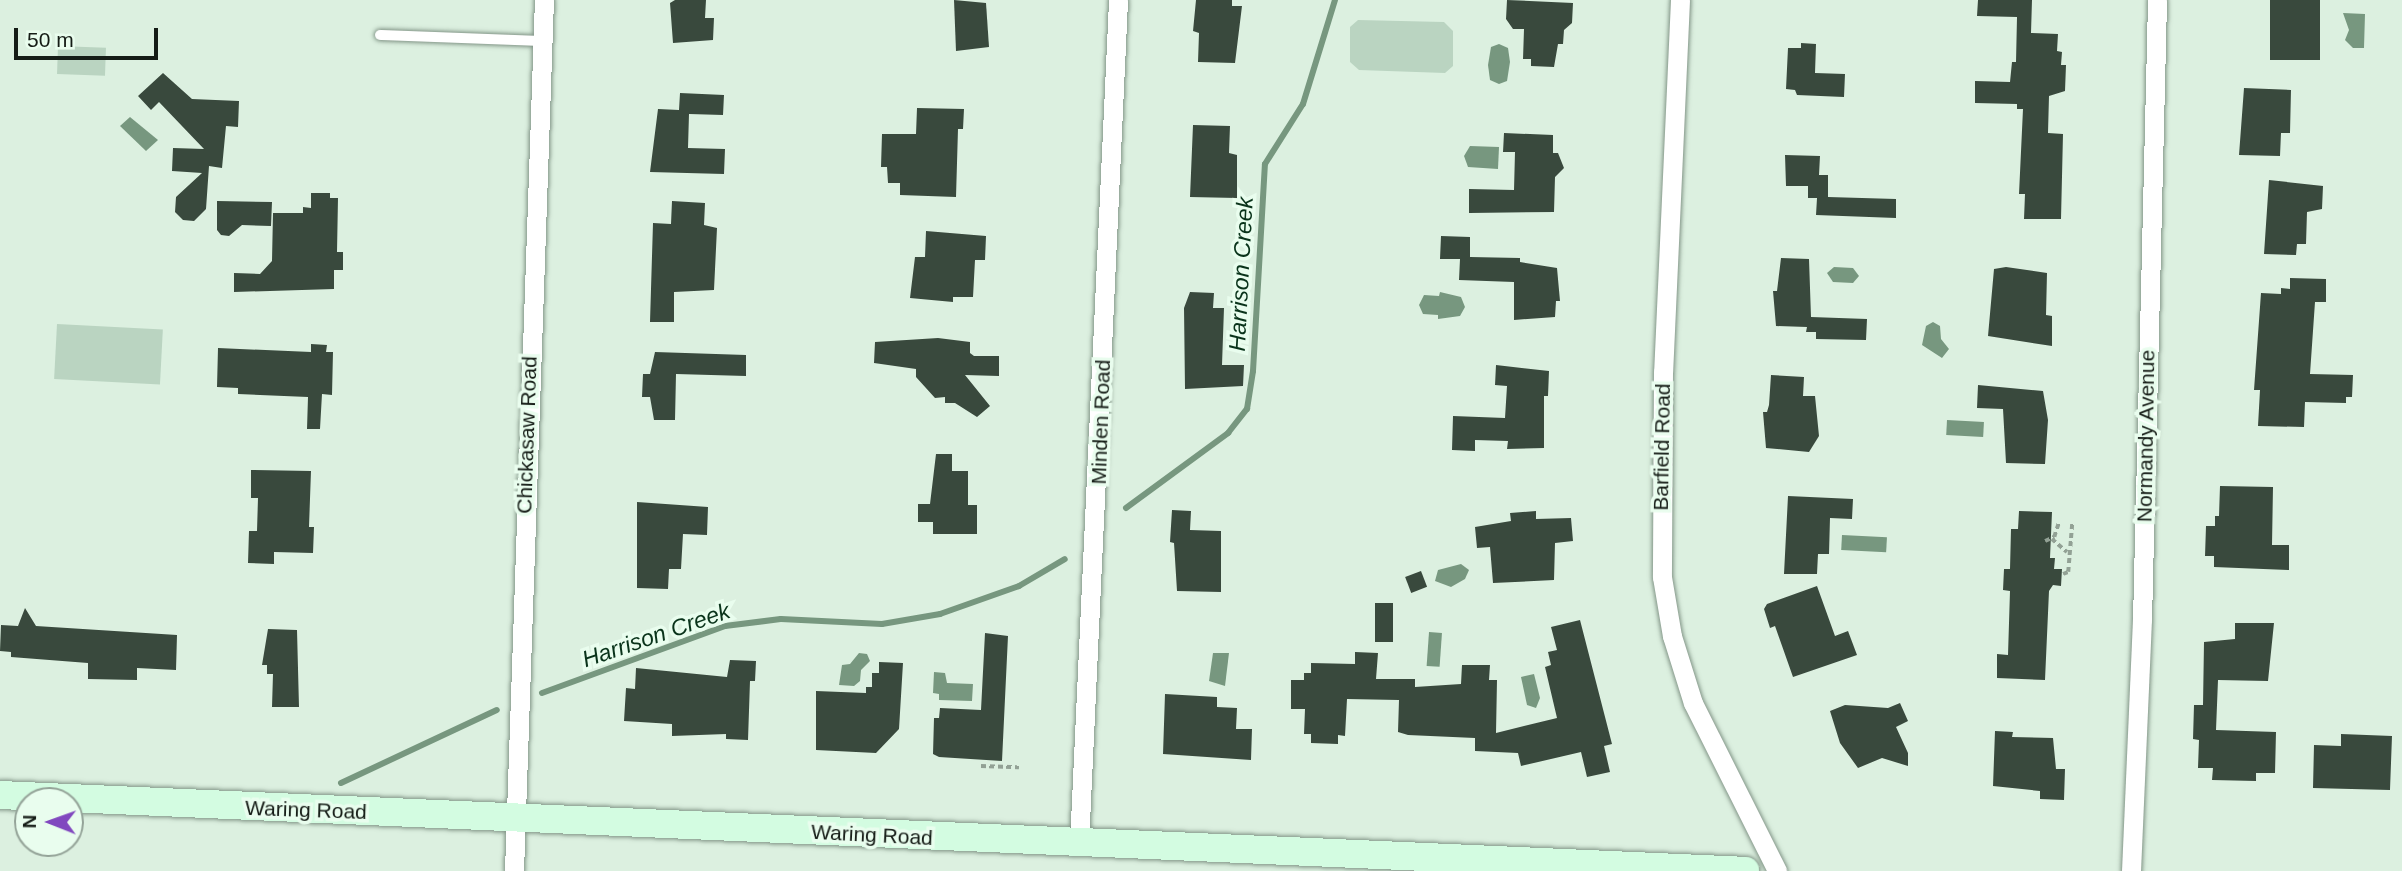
<!DOCTYPE html>
<html>
<head>
<meta charset="utf-8">
<style>
  body { margin:0 }
  #map { position:relative; width:2402px; height:871px; overflow:hidden; background:#dcf0e0; font-family:Arial,sans-serif }
  div>[style] { position:absolute }
  .green>* { inset:0; background:#bad4c1; transform-origin:0 0 }
  .water>* { inset:0; background:#77977f; transform-origin:0 0 }
  .stream>* { height:6px; margin:-3px; padding:0 3px; transform-origin:3px; border-radius:3px; background:#77977f }
  .building>* { inset:0; background:#39493d; transform-origin:0 0 }
  .path>* { height:3.5px; margin-top:-1.75px; transform-origin:0; background:repeating-linear-gradient(90deg,#92a195 0 5px,transparent 0 8.5px) }
  .roads { filter:drop-shadow(0 0 2px #839688) drop-shadow(0 0 2px #839688) }
  .lane>* { height:10px; margin:-5px; padding:0 5px; transform-origin:5px; border-radius:5px; background:#fff }
  .street>* { height:19px; margin:-9.5px; padding:0 9.5px; transform-origin:9.5px; border-radius:9.5px; background:#fff }
  .secondary>* { height:28px; margin:-14px; padding:0 14px; transform-origin:14px; border-radius:14px; background:#d3fce1 }
  span { translate:-50% -50%; white-space:nowrap; text-align:center; line-height:1.15; -webkit-text-stroke:7px #e9fdee; paint-order:stroke }
  .street-label { font-size:21px; color:#151c16 }
  .water-label { font-size:23px; color:#09331a; font-style:italic }
  .north { position:absolute; left:14px; top:787px; width:70px; height:70px; box-sizing:border-box; background:#e9fdee; border:2px solid #94a398; border-radius:50%; rotate:271deg; font-size:19px; font-weight:700; line-height:28px; text-align:center; color:#151c16 }
  .north::after { content:''; display:block; margin:auto; width:24px; height:32px; background:#8148bf; clip-path:polygon(50% 0,100% 100%,50% 72%,0 100%) }
  .scale { position:absolute; left:14px; top:28px; width:144px; height:32px; box-sizing:border-box; border:4px solid #151c16; border-top:0; padding-left:9px; font-size:21px; line-height:24px; white-space:nowrap; color:#151c16; -webkit-text-stroke:5px #e9fdee; paint-order:stroke }
</style>
</head>
<body>
<div id="map">
  <div class="green">
    <i style="clip-path:polygon(1358px 20px,1444px 22px,1453px 31px,1453px 66px,1445px 73px,1359px 70px,1350px 62px,1350px 27px)"></i>
    <i style="left:58px;top:46px;width:48px;height:28px;rotate:2deg"></i>
    <i style="left:57px;top:324px;width:106px;height:55px;rotate:3deg"></i>
  </div>
  <div class="water">
    <i style="clip-path:polygon(2343px 13px,2365px 14px,2364px 48px,2353px 48px,2345px 40px,2349px 30px)"></i>
    <i style="clip-path:polygon(1499px 44px,1508px 48px,1510px 62px,1507px 81px,1499px 84px,1490px 80px,1488px 65px,1491px 47px)"></i>
    <i style="clip-path:polygon(130px 117px,158px 140px,146px 151px,120px 126px)"></i>
    <i style="clip-path:polygon(1470px 146px,1499px 147px,1498px 169px,1468px 167px,1464px 156px)"></i>
    <i style="clip-path:polygon(1834px 267px,1853px 268px,1859px 276px,1853px 283px,1833px 282px,1827px 273px)"></i>
    <i style="clip-path:polygon(1440px 292px,1461px 297px,1465px 307px,1460px 316px,1438px 319px,1438px 315px,1423px 314px,1419px 305px,1424px 295px,1439px 296px)"></i>
    <i style="clip-path:polygon(1933px 322px,1940px 326px,1941px 339px,1949px 349px,1942px 358px,1922px 345px,1926px 326px)"></i>
    <i style="left:1947px;top:420px;width:37px;height:15px;rotate:3deg"></i>
    <i style="left:1842px;top:535px;width:45px;height:15px;rotate:3deg"></i>
    <i style="clip-path:polygon(1461px 564px,1469px 570px,1465px 579px,1451px 587px,1435px 581px,1438px 570px)"></i>
    <i style="left:1429px;top:632px;width:13px;height:34px;rotate:4deg"></i>
    <i style="clip-path:polygon(859px 653px,867px 654px,870px 661px,861px 670px,860px 681px,854px 686px,839px 685px,842px 665px,850px 664px)"></i>
    <i style="clip-path:polygon(1213px 653px,1229px 653px,1225px 686px,1209px 681px)"></i>
    <i style="clip-path:polygon(934px 672px,945px 673px,947px 683px,973px 684px,972px 701px,939px 700px,939px 694px,933px 693px)"></i>
    <i style="clip-path:polygon(1534px 674px,1540px 698px,1536px 708px,1527px 705px,1521px 677px)"></i>
  </div>
  <div class="stream">
    <i style="left:1126px;top:508px;width:127px;rotate:-36.3deg"></i>
    <i style="left:1228px;top:433px;width:31px;rotate:-52deg"></i>
    <i style="left:1247px;top:409px;width:38px;rotate:-81deg"></i>
    <i style="left:1253px;top:371px;width:207px;rotate:-86.7deg"></i>
    <i style="left:1265px;top:164px;width:71px;rotate:-57.7deg"></i>
    <i style="left:1303px;top:104px;width:109px;rotate:-72.9deg"></i>
    <i style="left:542px;top:693px;width:195px;rotate:-20.1deg"></i>
    <i style="left:725px;top:626px;width:56px;rotate:-7.1deg"></i>
    <i style="left:781px;top:619px;width:101px;rotate:2.8deg"></i>
    <i style="left:882px;top:624px;width:59px;rotate:-9.8deg"></i>
    <i style="left:940px;top:614px;width:84px;rotate:-19.5deg"></i>
    <i style="left:1019px;top:586px;width:53px;rotate:-30.4deg"></i>
    <i style="left:341px;top:783px;width:172px;rotate:-25.1deg"></i>
  </div>
  <div class="building">
    <i style="clip-path:polygon(675px 0,706px 0,705px 18px,714px 18px,713px 40px,673px 43px,670px 3px)"></i>
    <i style="clip-path:polygon(954px 0,986px 3px,989px 47px,956px 51px)"></i>
    <i style="clip-path:polygon(1196px 0,1232px 0,1232px 6px,1242px 6px,1235px 63px,1198px 62px,1199px 33px,1193px 31px)"></i>
    <i style="clip-path:polygon(1507px 0,1573px 3px,1572px 23px,1564px 30px,1563px 44px,1558px 44px,1554px 67px,1531px 66px,1531px 59px,1523px 59px,1524px 29px,1513px 29px,1506px 19px)"></i>
    <i style="clip-path:polygon(1978px 0,2032px 0,2031px 33px,2058px 34px,2057px 51px,2062px 52px,2061px 65px,2066px 65px,2065px 91px,2049px 96px,2048px 133px,2063px 134px,2061px 219px,2024px 219px,2025px 194px,2019px 194px,2023px 109px,2017px 109px,2017px 104px,1975px 103px,1975px 81px,2010px 82px,2012px 62px,2016px 62px,2017px 17px,1977px 16px)"></i>
    <i style="left:2270px;top:0;width:50px;height:60px"></i>
    <i style="clip-path:polygon(1801px 43px,1816px 44px,1815px 73px,1845px 74px,1844px 97px,1797px 95px,1795px 90px,1786px 89px,1788px 48px,1801px 48px)"></i>
    <i style="clip-path:polygon(163px 73px,192px 99px,239px 101px,238px 127px,226px 126px,222px 168px,209px 166px,206px 209px,194px 221px,183px 220px,175px 212px,176px 197px,202px 173px,172px 171px,173px 148px,204px 149px,159px 102px,151px 110px,138px 96px)"></i>
    <i style="clip-path:polygon(2244px 88px,2291px 90px,2290px 133px,2281px 133px,2280px 156px,2239px 155px)"></i>
    <i style="clip-path:polygon(680px 93px,724px 95px,723px 115px,689px 114px,688px 148px,725px 149px,724px 174px,650px 172px,658px 109px,679px 110px)"></i>
    <i style="clip-path:polygon(917px 108px,964px 109px,963px 129px,958px 129px,956px 197px,900px 195px,900px 183px,888px 183px,887px 167px,881px 167px,882px 134px,916px 134px)"></i>
    <i style="clip-path:polygon(1193px 125px,1230px 126px,1229px 153px,1237px 155px,1237px 198px,1190px 197px)"></i>
    <i style="clip-path:polygon(1504px 133px,1553px 135px,1553px 153px,1558px 153px,1564px 168px,1555px 177px,1554px 212px,1469px 213px,1469px 189px,1514px 190px,1515px 152px,1503px 152px)"></i>
    <i style="clip-path:polygon(1785px 155px,1820px 156px,1819px 175px,1828px 175px,1828px 197px,1896px 199px,1896px 218px,1816px 215px,1817px 198px,1808px 198px,1808px 186px,1786px 186px)"></i>
    <i style="clip-path:polygon(2269px 180px,2323px 186px,2322px 209px,2307px 212px,2306px 244px,2297px 244px,2296px 255px,2264px 254px)"></i>
    <i style="clip-path:polygon(311px 193px,330px 193px,330px 198px,338px 198px,337px 252px,343px 252px,343px 270px,334px 270px,334px 289px,234px 292px,234px 273px,260px 274px,272px 261px,273px 213px,303px 213px,303px 207px,311px 208px)"></i>
    <i style="clip-path:polygon(217px 201px,272px 202px,271px 226px,242px 225px,229px 236px,221px 235px,217px 230px)"></i>
    <i style="clip-path:polygon(672px 201px,705px 203px,704px 225px,717px 228px,714px 290px,674px 292px,674px 322px,650px 322px,653px 223px,671px 224px)"></i>
    <i style="clip-path:polygon(926px 231px,986px 236px,985px 260px,975px 260px,973px 297px,953px 297px,953px 302px,910px 298px,915px 257px,925px 257px)"></i>
    <i style="clip-path:polygon(1441px 236px,1470px 237px,1470px 257px,1520px 258px,1520px 262px,1557px 268px,1560px 301px,1556px 301px,1555px 317px,1514px 320px,1514px 282px,1459px 280px,1460px 259px,1440px 259px)"></i>
    <i style="clip-path:polygon(1781px 258px,1809px 259px,1811px 317px,1867px 319px,1866px 340px,1816px 339px,1816px 332px,1806px 332px,1807px 327px,1776px 326px,1773px 291px,1777px 291px)"></i>
    <i style="clip-path:polygon(2006px 267px,2047px 273px,2046px 315px,2052px 316px,2052px 346px,1988px 336px,1994px 269px)"></i>
    <i style="clip-path:polygon(2290px 278px,2326px 279px,2326px 302px,2315px 302px,2310px 374px,2353px 375px,2352px 397px,2346px 397px,2346px 403px,2305px 402px,2304px 427px,2258px 426px,2260px 390px,2254px 390px,2261px 293px,2281px 294px,2281px 288px,2290px 289px)"></i>
    <i style="clip-path:polygon(1190px 292px,1214px 293px,1213px 308px,1224px 308px,1222px 365px,1244px 365px,1243px 386px,1185px 389px,1184px 308px)"></i>
    <i style="clip-path:polygon(938px 338px,970px 342px,970px 353px,974px 356px,999px 356px,999px 376px,965px 375px,990px 406px,977px 417px,955px 403px,945px 403px,945px 397px,935px 398px,916px 377px,916px 369px,874px 363px,875px 342px)"></i>
    <i style="clip-path:polygon(311px 344px,327px 345px,326px 352px,333px 352px,332px 395px,322px 394px,320px 429px,307px 429px,308px 397px,238px 394px,238px 388px,217px 387px,218px 348px,311px 352px)"></i>
    <i style="clip-path:polygon(655px 352px,746px 355px,746px 376px,676px 374px,675px 420px,654px 420px,650px 397px,642px 397px,643px 374px,650px 374px)"></i>
    <i style="clip-path:polygon(1496px 365px,1549px 371px,1548px 396px,1544px 396px,1544px 448px,1507px 449px,1508px 441px,1475px 440px,1475px 451px,1452px 450px,1453px 416px,1505px 418px,1507px 386px,1495px 385px)"></i>
    <i style="clip-path:polygon(1771px 375px,1804px 377px,1803px 396px,1815px 396px,1819px 436px,1809px 452px,1766px 448px,1763px 412px,1767px 412px,1769px 405px)"></i>
    <i style="clip-path:polygon(1978px 385px,2043px 391px,2048px 420px,2045px 464px,2006px 463px,2003px 409px,1977px 408px)"></i>
    <i style="clip-path:polygon(936px 454px,952px 454px,952px 471px,968px 471px,968px 505px,977px 505px,977px 534px,933px 534px,933px 522px,918px 522px,918px 504px,930px 504px)"></i>
    <i style="clip-path:polygon(251px 470px,311px 471px,309px 527px,314px 527px,313px 553px,274px 552px,274px 564px,248px 563px,249px 531px,257px 531px,258px 498px,251px 498px)"></i>
    <i style="clip-path:polygon(2220px 486px,2273px 487px,2272px 545px,2289px 545px,2289px 570px,2214px 567px,2214px 556px,2205px 556px,2206px 526px,2215px 526px,2215px 516px,2219px 516px)"></i>
    <i style="clip-path:polygon(1788px 496px,1853px 499px,1852px 519px,1830px 518px,1829px 554px,1818px 554px,1817px 574px,1784px 574px)"></i>
    <i style="clip-path:polygon(637px 502px,708px 507px,707px 535px,683px 534px,681px 569px,669px 569px,668px 589px,637px 588px)"></i>
    <i style="clip-path:polygon(1172px 510px,1191px 511px,1190px 530px,1221px 531px,1221px 592px,1177px 591px,1174px 543px,1170px 542px)"></i>
    <i style="clip-path:polygon(1536px 511px,1536px 519px,1571px 518px,1573px 541px,1555px 543px,1554px 580px,1493px 583px,1490px 547px,1477px 548px,1475px 527px,1511px 521px,1510px 513px)"></i>
    <i style="clip-path:polygon(2019px 511px,2052px 512px,2050px 558px,2055px 558px,2054px 569px,2062px 569px,2061px 586px,2053px 585px,2049px 591px,2045px 680px,1997px 678px,1997px 654px,2008px 655px,2010px 591px,2003px 590px,2004px 569px,2010px 569px,2011px 529px,2018px 529px)"></i>
    <i style="left:1421px;top:571px;width:17px;height:17px;rotate:69deg"></i>
    <i style="clip-path:polygon(1817px 586px,1835px 636px,1848px 631px,1857px 655px,1793px 677px,1775px 626px,1770px 628px,1764px 609px,1767px 604px)"></i>
    <i style="left:1375px;top:603px;width:18px;height:39px"></i>
    <i style="clip-path:polygon(25px 608px,36px 626px,177px 635px,176px 670px,137px 668px,137px 680px,88px 679px,88px 663px,11px 657px,11px 652px,0 651px,1px 625px,18px 626px)"></i>
    <i style="clip-path:polygon(1580px 620px,1612px 744px,1604px 746px,1610px 772px,1587px 777px,1581px 752px,1521px 766px,1518px 753px,1475px 751px,1475px 738px,1408px 735px,1398px 732px,1399px 700px,1347px 699px,1345px 736px,1338px 735px,1338px 744px,1311px 743px,1311px 734px,1304px 734px,1305px 709px,1291px 709px,1291px 680px,1304px 680px,1304px 673px,1311px 673px,1311px 663px,1355px 664px,1355px 652px,1378px 653px,1376px 679px,1415px 679px,1415px 687px,1461px 684px,1462px 665px,1490px 665px,1489px 680px,1497px 680px,1496px 733px,1557px 718px,1545px 667px,1551px 665px,1548px 652px,1557px 650px,1551px 627px)"></i>
    <i style="clip-path:polygon(2235px 623px,2274px 623px,2268px 681px,2218px 680px,2216px 730px,2276px 732px,2275px 773px,2256px 773px,2256px 781px,2212px 780px,2213px 768px,2198px 768px,2199px 740px,2193px 739px,2194px 705px,2203px 705px,2204px 642px,2235px 639px)"></i>
    <i style="clip-path:polygon(268px 629px,297px 630px,299px 707px,272px 707px,273px 674px,267px 674px,267px 665px,262px 665px)"></i>
    <i style="clip-path:polygon(985px 633px,1008px 636px,1002px 761px,939px 757px,933px 754px,934px 718px,939px 718px,940px 708px,981px 710px)"></i>
    <i style="clip-path:polygon(730px 660px,756px 661px,755px 681px,750px 681px,748px 740px,726px 739px,726px 734px,672px 736px,672px 724px,624px 721px,626px 688px,635px 689px,636px 668px,727px 677px)"></i>
    <i style="clip-path:polygon(879px 662px,903px 663px,899px 729px,876px 753px,816px 750px,816px 691px,866px 693px,866px 687px,872px 687px,872px 673px,879px 673px)"></i>
    <i style="clip-path:polygon(1165px 694px,1217px 697px,1217px 707px,1237px 708px,1236px 729px,1252px 729px,1251px 760px,1163px 754px)"></i>
    <i style="clip-path:polygon(1900px 703px,1908px 721px,1896px 727px,1908px 753px,1908px 766px,1882px 758px,1858px 768px,1840px 743px,1830px 711px,1845px 705px,1888px 708px)"></i>
    <i style="clip-path:polygon(1995px 731px,2013px 732px,2012px 737px,2053px 738px,2056px 769px,2065px 769px,2064px 800px,2040px 799px,2040px 791px,1993px 786px)"></i>
    <i style="clip-path:polygon(2341px 734px,2392px 736px,2390px 790px,2313px 788px,2314px 745px,2341px 746px)"></i>
  </div>
  <div class="path">
    <i style="left:2052px;top:539px;width:20px;rotate:41deg"></i>
    <i style="left:2045px;top:541px;width:10px;rotate:-24deg"></i>
    <i style="left:2054px;top:537px;width:16px;rotate:-72deg"></i>
    <i style="left:2063px;top:574px;width:5px;rotate:-22deg"></i>
    <i style="left:2068px;top:572px;width:49px;rotate:-85.3deg"></i>
    <i style="left:981px;top:766px;width:38px;rotate:2deg"></i>
  </div>
  <div class="roads">
    <div class="lane">
      <i style="left:380px;top:35px;width:163px;rotate:2.1deg"></i>
    </div>
    <div class="street">
      <i style="left:1680px;top:0;width:372px;rotate:92.6deg"></i>
      <i style="left:1663px;top:372px;width:205px;rotate:90.3deg"></i>
      <i style="left:1662px;top:577px;width:60px;rotate:80.4deg"></i>
      <i style="left:1672px;top:636px;width:70px;rotate:72.6deg"></i>
      <i style="left:1693px;top:703px;width:188px;rotate:63.4deg"></i>
      <i style="left:1079px;top:844px;width:845px;rotate:-87.35deg"></i>
      <i style="left:514px;top:871px;width:872px;rotate:-88.03deg"></i>
      <i style="left:2131px;top:871px;width:251px;rotate:-87.5deg"></i>
      <i style="left:2142px;top:620px;width:620px;rotate:-88.61deg"></i>
    </div>
    <div class="secondary">
      <i style="left:0;top:795px;width:1747px;rotate:2.49deg"></i>
    </div>
  </div>
  <div class="street-label">
    <span style="left:1101px;top:422px;rotate:-88deg">Minden Road</span>
    <span style="left:527px;top:435px;rotate:-88deg">Chickasaw Road</span>
    <span style="left:2146px;top:436px;rotate:-89deg">Normandy Avenue</span>
    <span style="left:1662px;top:447px;rotate:-89deg">Barfield Road</span>
    <span style="left:306px;top:810px;rotate:2deg">Waring Road</span>
    <span style="left:872px;top:835px;rotate:3deg">Waring Road</span>
  </div>
  <div class="water-label">
    <span style="left:1241px;top:274px;rotate:-87deg">Harrison Creek</span>
    <span style="left:656px;top:635px;rotate:-19deg">Harrison Creek</span>
  </div>
  <div class="north">N</div>
  <div class="scale">50 m</div>
</div>
</body>
</html>
